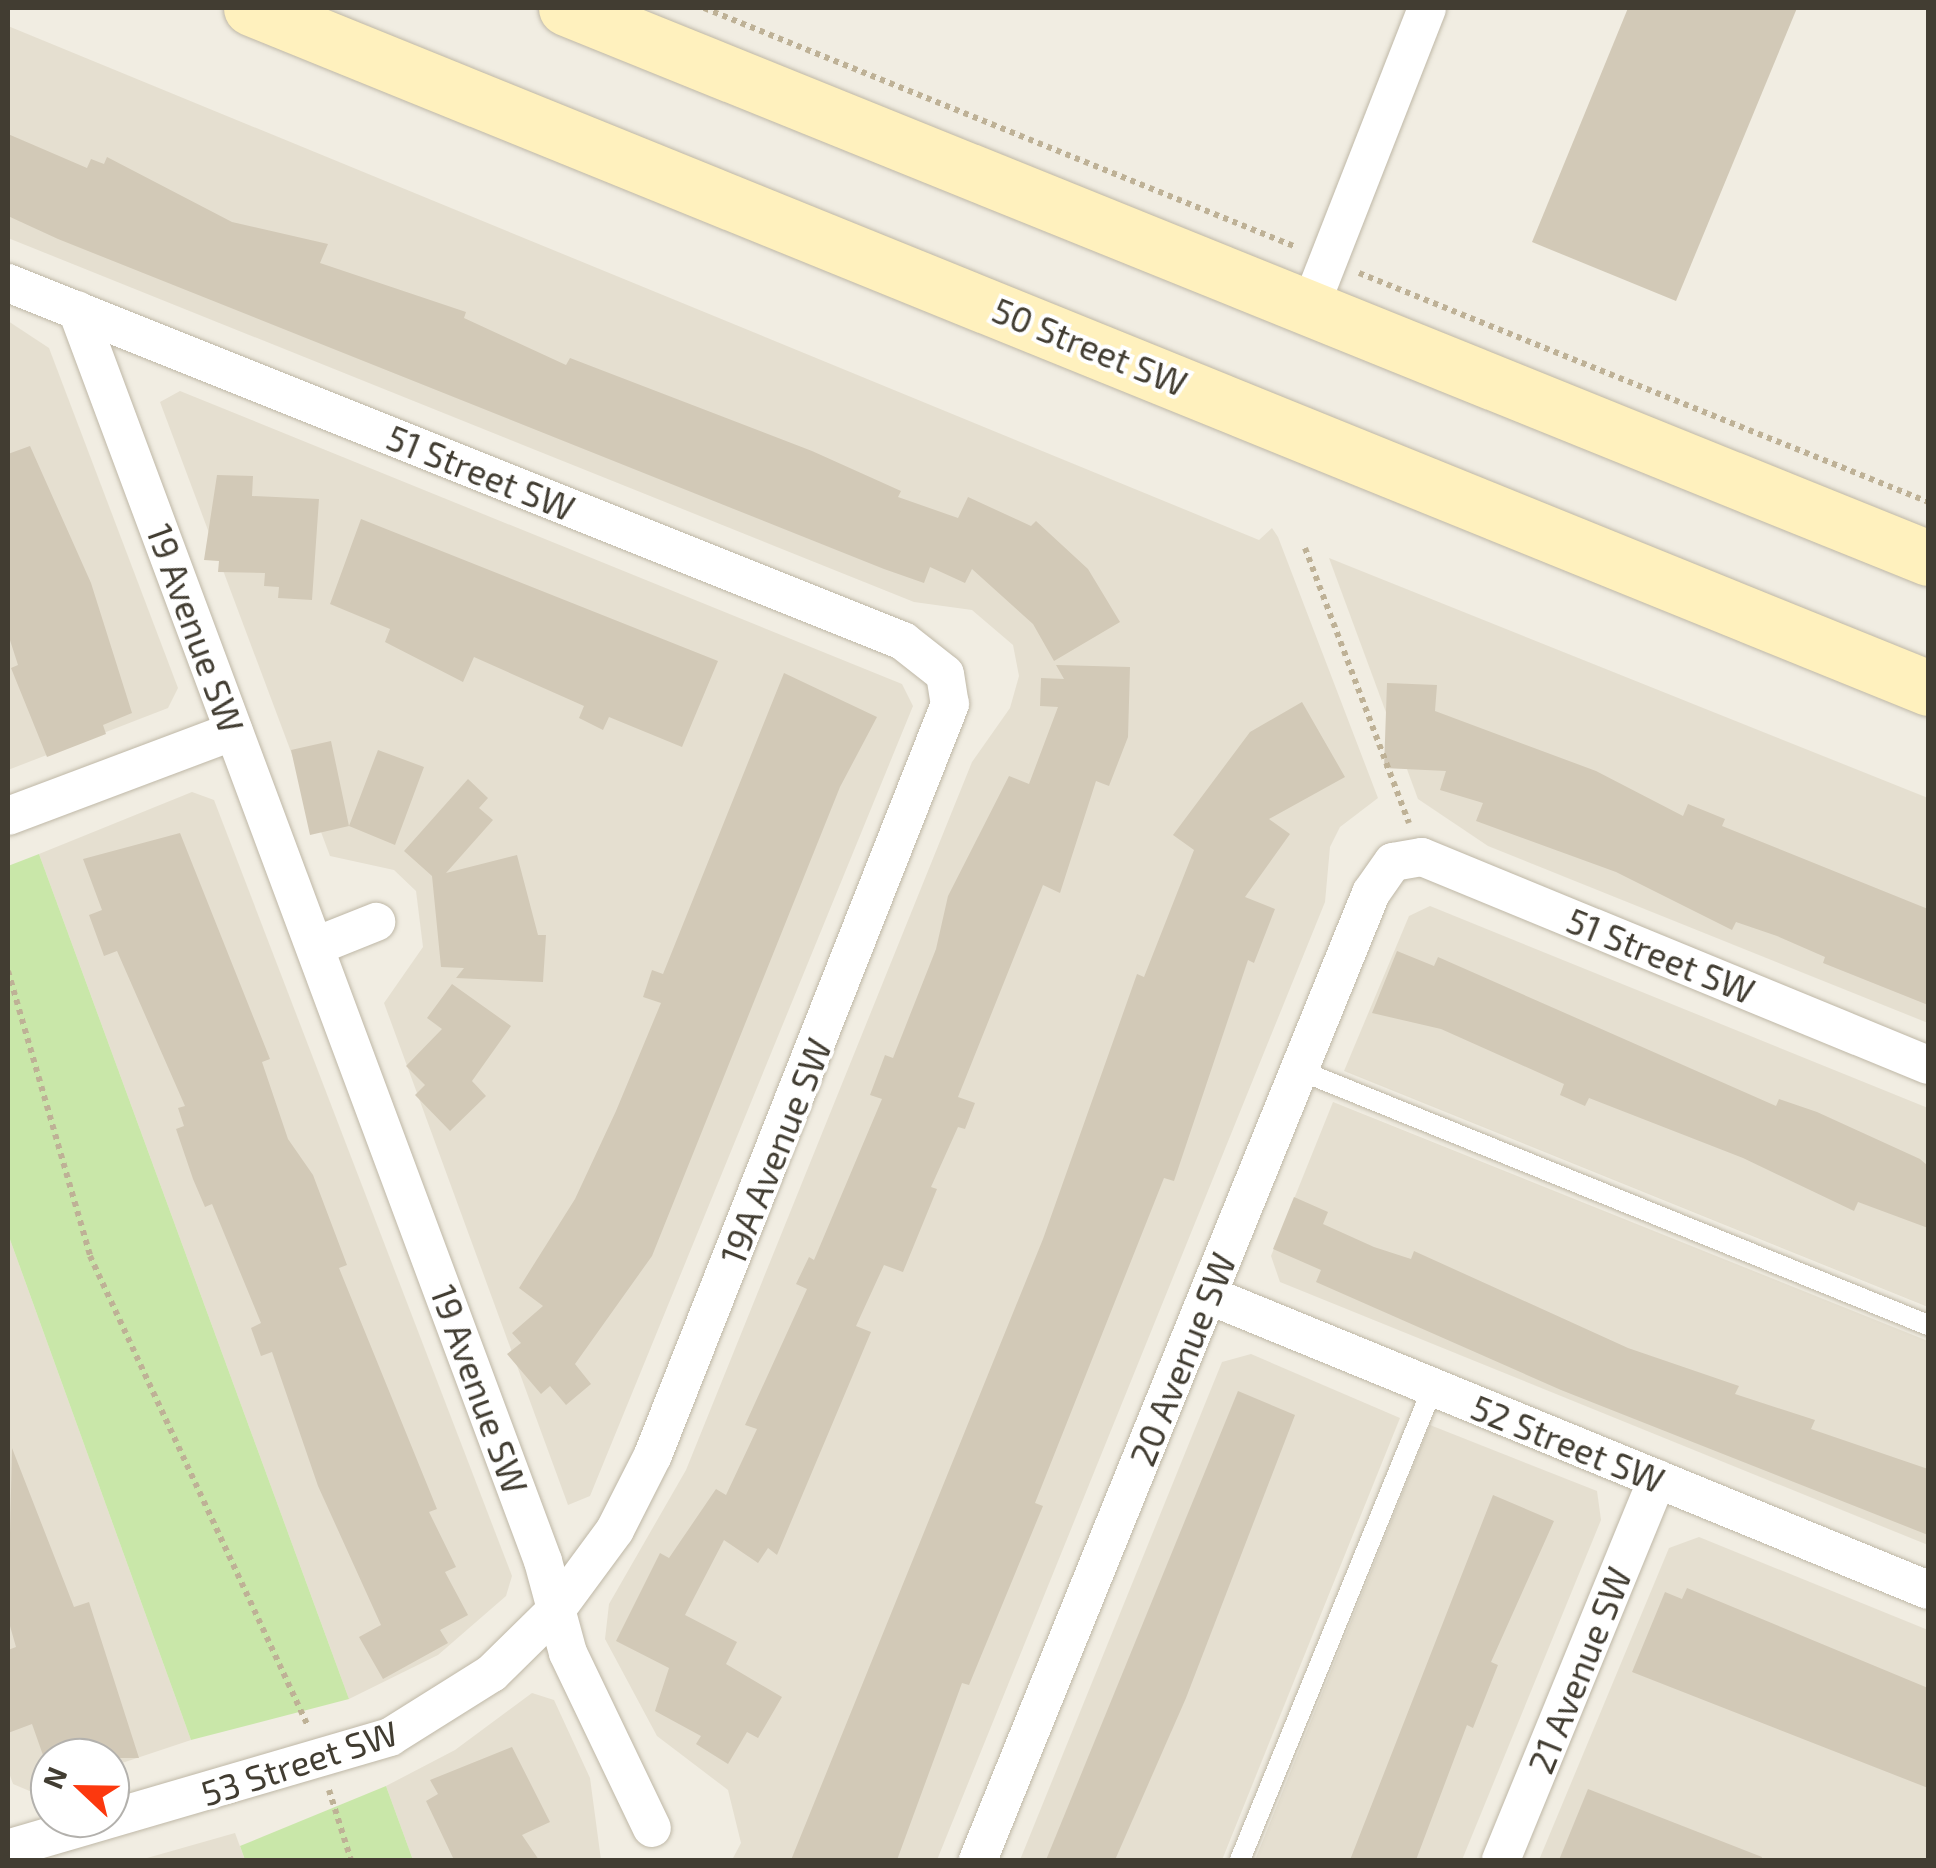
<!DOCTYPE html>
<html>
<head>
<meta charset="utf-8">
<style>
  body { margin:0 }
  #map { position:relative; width:1936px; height:1868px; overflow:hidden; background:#f1ede2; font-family:"Exo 2",sans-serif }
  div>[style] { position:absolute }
  .residential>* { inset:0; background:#e5dfd0 }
  .green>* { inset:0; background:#c9e7a9 }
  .building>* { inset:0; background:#d2c9b7 }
  .path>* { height:6px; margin-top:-3px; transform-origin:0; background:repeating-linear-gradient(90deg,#beb196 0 5px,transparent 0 10px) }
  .roads { filter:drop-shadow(0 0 2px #bfb8a7) drop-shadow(0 0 2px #bfb8a7) }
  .service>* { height:20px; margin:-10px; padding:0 10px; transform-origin:10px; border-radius:10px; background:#fff }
  .minor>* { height:38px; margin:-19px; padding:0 19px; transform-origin:19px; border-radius:19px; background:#fff }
  .secondary>* { height:55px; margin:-27.5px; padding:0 27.5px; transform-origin:27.5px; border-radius:27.5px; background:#fff1be }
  span { translate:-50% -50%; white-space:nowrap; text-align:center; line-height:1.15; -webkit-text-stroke:8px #fff; paint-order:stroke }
  .street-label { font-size:35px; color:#423d32 }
  .frame { position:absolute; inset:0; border:10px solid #423d32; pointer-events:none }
  .north { position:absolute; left:30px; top:1738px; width:100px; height:100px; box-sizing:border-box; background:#fff; border:2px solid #b3b1ad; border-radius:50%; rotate:292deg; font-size:28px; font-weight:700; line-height:40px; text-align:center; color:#423d32 }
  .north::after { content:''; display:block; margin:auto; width:35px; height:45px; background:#fc380e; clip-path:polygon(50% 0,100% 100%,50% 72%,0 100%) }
</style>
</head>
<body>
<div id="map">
  <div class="residential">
    <i style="clip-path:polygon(8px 26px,1259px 540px,1272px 528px,1278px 537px,1378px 798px,1340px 827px,1330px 847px,1325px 902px,937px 1860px,732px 1860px,741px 1843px,728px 1790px,657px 1736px,605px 1639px,609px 1604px,686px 1470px,972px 762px,1010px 708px,1019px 676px,1013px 645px,972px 610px,914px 602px,8px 238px)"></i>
    <i style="clip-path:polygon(8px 321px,49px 348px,178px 688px,168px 708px,8px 770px)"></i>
    <i style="clip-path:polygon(180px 391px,902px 684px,913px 706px,590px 1496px,568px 1505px,384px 1003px,423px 947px,416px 891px,394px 870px,330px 856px,160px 402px)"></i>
    <i style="clip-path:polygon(1329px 558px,1928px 798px,1928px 1023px,1488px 846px,1418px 799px)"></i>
    <i style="clip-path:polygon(192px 792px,214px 800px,512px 1576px,506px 1596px,438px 1655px,349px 1699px,39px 854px)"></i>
    <i style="clip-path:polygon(1430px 906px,1928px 1108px,1928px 1307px,1344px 1071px,1409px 916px)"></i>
    <i style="clip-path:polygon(1333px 1102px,1928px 1341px,1928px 1545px,1280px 1282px,1271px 1256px)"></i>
    <i style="clip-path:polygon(8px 1234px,191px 1740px,110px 1767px,110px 1758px,50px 1758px,50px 1786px,32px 1792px,13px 1784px,8px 1770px)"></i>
    <i style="clip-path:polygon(1251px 1354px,1400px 1418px,1222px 1860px,1020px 1860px,1222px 1362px)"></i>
    <i style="clip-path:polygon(1430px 1425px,1597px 1491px,1601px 1520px,1462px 1860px,1255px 1860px)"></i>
    <i style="clip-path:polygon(1699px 1537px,1928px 1630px,1928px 1860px,1539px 1860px,1669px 1548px)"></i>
    <i style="clip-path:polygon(532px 1693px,554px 1700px,590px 1778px,601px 1860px,413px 1860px,386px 1786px,455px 1750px)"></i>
    <i style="clip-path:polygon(235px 1833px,245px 1860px,140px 1860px)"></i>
  </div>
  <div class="green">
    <i style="clip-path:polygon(39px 854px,349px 1699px,191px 1740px,8px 1234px,8px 866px)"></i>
    <i style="clip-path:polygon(386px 1786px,413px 1860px,245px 1860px,240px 1846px)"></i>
  </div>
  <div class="building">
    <i style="clip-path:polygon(1628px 8px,1797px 8px,1676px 301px,1532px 242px)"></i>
    <i style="clip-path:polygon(8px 134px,87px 168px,91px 159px,104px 164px,107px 157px,232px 222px,328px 244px,320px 263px,466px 312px,464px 318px,566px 365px,570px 358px,812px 451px,901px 491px,898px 497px,958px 518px,968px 497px,1031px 526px,1036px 521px,1088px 569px,1120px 622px,1054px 661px,1033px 624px,972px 569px,965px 583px,930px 567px,924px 583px,884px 569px,58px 239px,8px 216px)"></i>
    <i style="clip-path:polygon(30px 446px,91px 583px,132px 713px,103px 725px,106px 734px,47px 757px,11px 668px,18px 665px,8px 634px,8px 454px)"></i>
    <i style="clip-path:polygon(217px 475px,253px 476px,252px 496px,319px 499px,312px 600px,278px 598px,279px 587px,264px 586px,265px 573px,218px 572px,219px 561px,204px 560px)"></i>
    <i style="clip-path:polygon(361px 519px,718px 661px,682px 747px,609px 717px,603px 730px,579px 718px,584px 706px,474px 657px,463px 682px,385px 642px,390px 629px,330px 604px)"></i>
    <i style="clip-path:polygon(1056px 665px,1130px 667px,1128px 737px,1109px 786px,1096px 781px,1060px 893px,1043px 885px,958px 1097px,975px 1103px,965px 1129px,958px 1127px,931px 1187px,937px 1189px,903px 1272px,884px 1265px,856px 1326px,871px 1332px,777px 1555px,768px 1548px,758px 1563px,724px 1540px,685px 1615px,737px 1642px,726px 1664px,782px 1697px,758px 1738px,747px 1732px,728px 1764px,696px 1744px,701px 1736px,655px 1711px,669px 1668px,616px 1641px,660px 1553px,669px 1558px,716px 1489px,726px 1495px,757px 1429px,745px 1425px,807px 1289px,796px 1284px,809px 1257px,814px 1260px,882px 1099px,870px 1095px,885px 1055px,893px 1058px,936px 949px,948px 896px,1009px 776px,1029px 784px,1058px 707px,1040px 706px,1041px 678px,1064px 679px)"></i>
    <i style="clip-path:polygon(784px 673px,877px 717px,840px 787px,652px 1256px,575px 1364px,591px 1384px,566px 1405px,550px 1386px,541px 1394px,507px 1354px,521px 1343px,512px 1333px,543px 1306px,519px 1288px,575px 1199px,616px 1111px,661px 1003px,643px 997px,652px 970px,663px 974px)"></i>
    <i style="clip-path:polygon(1387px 683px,1437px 685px,1435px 711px,1596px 771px,1683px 816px,1688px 804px,1725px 819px,1722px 826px,1928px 909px,1928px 1005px,1823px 963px,1825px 957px,1777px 936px,1736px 922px,1732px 930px,1616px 872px,1476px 821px,1483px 803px,1440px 790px,1446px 771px,1384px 768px)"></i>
    <i style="clip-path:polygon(1302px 702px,1345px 777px,1269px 819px,1290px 834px,1245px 897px,1275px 909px,1254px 963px,1248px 960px,1174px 1181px,1164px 1178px,1035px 1503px,1043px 1506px,969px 1685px,962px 1683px,897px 1860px,791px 1860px,1043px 1239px,1137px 974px,1144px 977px,1194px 850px,1173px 835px,1250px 732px)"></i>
    <i style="clip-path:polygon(331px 741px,349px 826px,378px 750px,424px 767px,395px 845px,349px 826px,310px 835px,291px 750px)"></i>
    <i style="clip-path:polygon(468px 779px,488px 798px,479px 808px,493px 820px,446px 873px,517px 855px,538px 935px,546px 935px,543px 982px,456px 978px,464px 968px,441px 967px,432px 876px,404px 851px)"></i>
    <i style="clip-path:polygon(180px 833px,270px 1059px,262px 1062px,288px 1139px,313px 1175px,347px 1265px,339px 1268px,437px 1509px,429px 1512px,456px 1567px,445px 1572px,468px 1615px,440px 1630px,448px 1643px,383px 1679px,359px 1637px,381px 1625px,318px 1486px,272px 1352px,261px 1356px,251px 1328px,261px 1323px,212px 1204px,205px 1207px,193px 1179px,176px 1129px,184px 1126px,178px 1108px,185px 1106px,117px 951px,104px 956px,89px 915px,102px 910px,83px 859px)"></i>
    <i style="clip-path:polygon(1397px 951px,1434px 966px,1438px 957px,1776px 1106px,1779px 1099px,1817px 1112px,1920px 1159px,1928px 1166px,1928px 1228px,1858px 1202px,1854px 1211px,1743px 1158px,1589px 1098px,1585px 1106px,1560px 1095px,1564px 1084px,1441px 1029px,1372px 1013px)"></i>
    <i style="clip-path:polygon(452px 984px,511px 1026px,472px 1081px,486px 1096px,450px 1131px,415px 1095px,425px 1085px,406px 1066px,442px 1029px,427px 1018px)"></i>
    <i style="clip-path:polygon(1294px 1197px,1328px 1212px,1323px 1224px,1374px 1247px,1411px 1259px,1414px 1251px,1628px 1348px,1739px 1386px,1735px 1394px,1815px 1420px,1811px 1429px,1928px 1469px,1928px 1535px,1561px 1390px,1316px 1282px,1321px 1270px,1273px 1249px)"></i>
    <i style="clip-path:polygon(1238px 1391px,1295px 1415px,1186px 1698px,1115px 1860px,1046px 1860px)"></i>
    <i style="clip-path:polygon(12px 1448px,74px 1607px,89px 1602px,139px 1758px,44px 1758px,32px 1724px,8px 1733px,8px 1650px,16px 1647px,8px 1619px)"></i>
    <i style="clip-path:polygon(1493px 1495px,1554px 1521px,1491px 1662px,1498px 1665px,1473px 1728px,1467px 1725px,1416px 1860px,1350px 1860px)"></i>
    <i style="clip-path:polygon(1687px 1588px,1928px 1688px,1928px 1788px,1632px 1672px,1665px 1592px,1682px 1599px)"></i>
    <i style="clip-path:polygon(512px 1747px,550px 1822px,522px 1835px,539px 1860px,454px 1860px,426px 1801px,438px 1794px,430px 1780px)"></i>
    <i style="clip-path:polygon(1588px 1789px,1762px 1857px,1761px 1860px,1559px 1860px)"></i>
  </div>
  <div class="path">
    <i style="left:704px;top:8px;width:638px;rotate:21.98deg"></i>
    <i style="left:1359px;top:273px;width:613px;rotate:21.92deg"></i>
    <i style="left:1305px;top:548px;width:294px;rotate:69.3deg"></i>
    <i style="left:8px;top:971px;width:297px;rotate:73.9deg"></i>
    <i style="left:90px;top:1256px;width:518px;rotate:65.12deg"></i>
    <i style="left:329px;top:1790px;width:73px;rotate:72.6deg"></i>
  </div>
  <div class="roads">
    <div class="service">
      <i style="left:1299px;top:1070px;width:679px;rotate:22.07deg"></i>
      <i style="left:1240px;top:1860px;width:511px;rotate:-67.8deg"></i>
    </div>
    <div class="minor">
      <i style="left:8px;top:283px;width:964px;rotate:21.8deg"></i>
      <i style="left:903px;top:641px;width:53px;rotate:38.2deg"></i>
      <i style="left:945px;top:674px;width:30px;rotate:81deg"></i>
      <i style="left:950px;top:704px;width:808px;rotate:111.58deg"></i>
      <i style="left:653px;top:1455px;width:84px;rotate:116.9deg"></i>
      <i style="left:615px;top:1530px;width:99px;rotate:126.4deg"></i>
      <i style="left:556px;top:1610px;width:90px;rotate:135.5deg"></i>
      <i style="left:492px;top:1673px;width:120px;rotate:147.9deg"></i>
      <i style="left:390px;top:1737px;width:398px;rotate:163.7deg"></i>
      <i style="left:1310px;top:307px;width:321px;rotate:-68.6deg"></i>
      <i style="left:77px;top:310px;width:1335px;rotate:69.57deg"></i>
      <i style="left:543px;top:1561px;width:95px;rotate:74.8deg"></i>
      <i style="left:568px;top:1653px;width:194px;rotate:64.4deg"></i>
      <i style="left:8px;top:816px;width:241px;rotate:-20.6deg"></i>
      <i style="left:316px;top:946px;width:65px;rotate:-21.8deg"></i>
      <i style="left:1208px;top:1295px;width:778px;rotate:22.28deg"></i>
      <i style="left:978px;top:1860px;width:1044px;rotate:-67.88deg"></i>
      <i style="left:1371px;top:893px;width:38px;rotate:-55deg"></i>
      <i style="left:1393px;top:862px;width:29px;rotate:-10deg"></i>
      <i style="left:1422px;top:857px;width:547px;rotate:22.35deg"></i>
      <i style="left:1501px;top:1860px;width:412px;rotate:-67.7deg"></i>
    </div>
    <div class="secondary">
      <i style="left:251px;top:8px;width:1810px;rotate:22.07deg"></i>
      <i style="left:566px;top:8px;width:1469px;rotate:21.99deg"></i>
    </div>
  </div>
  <div class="street-label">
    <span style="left:1090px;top:346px;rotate:22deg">50 Street SW</span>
    <span style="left:481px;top:472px;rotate:22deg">51 Street SW</span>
    <span style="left:196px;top:628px;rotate:70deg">19 Avenue SW</span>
    <span style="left:1661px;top:955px;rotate:22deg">51 Street SW</span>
    <span style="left:775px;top:1151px;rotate:-68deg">19A Avenue SW</span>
    <span style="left:1182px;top:1359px;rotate:-68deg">20 Avenue SW</span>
    <span style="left:480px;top:1389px;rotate:70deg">19 Avenue SW</span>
    <span style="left:1568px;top:1443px;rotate:22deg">52 Street SW</span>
    <span style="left:1579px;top:1670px;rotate:-68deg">21 Avenue SW</span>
    <span style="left:299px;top:1762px;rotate:-18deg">53 Street SW</span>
  </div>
  <div class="frame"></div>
  <div class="north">N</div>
</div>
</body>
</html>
